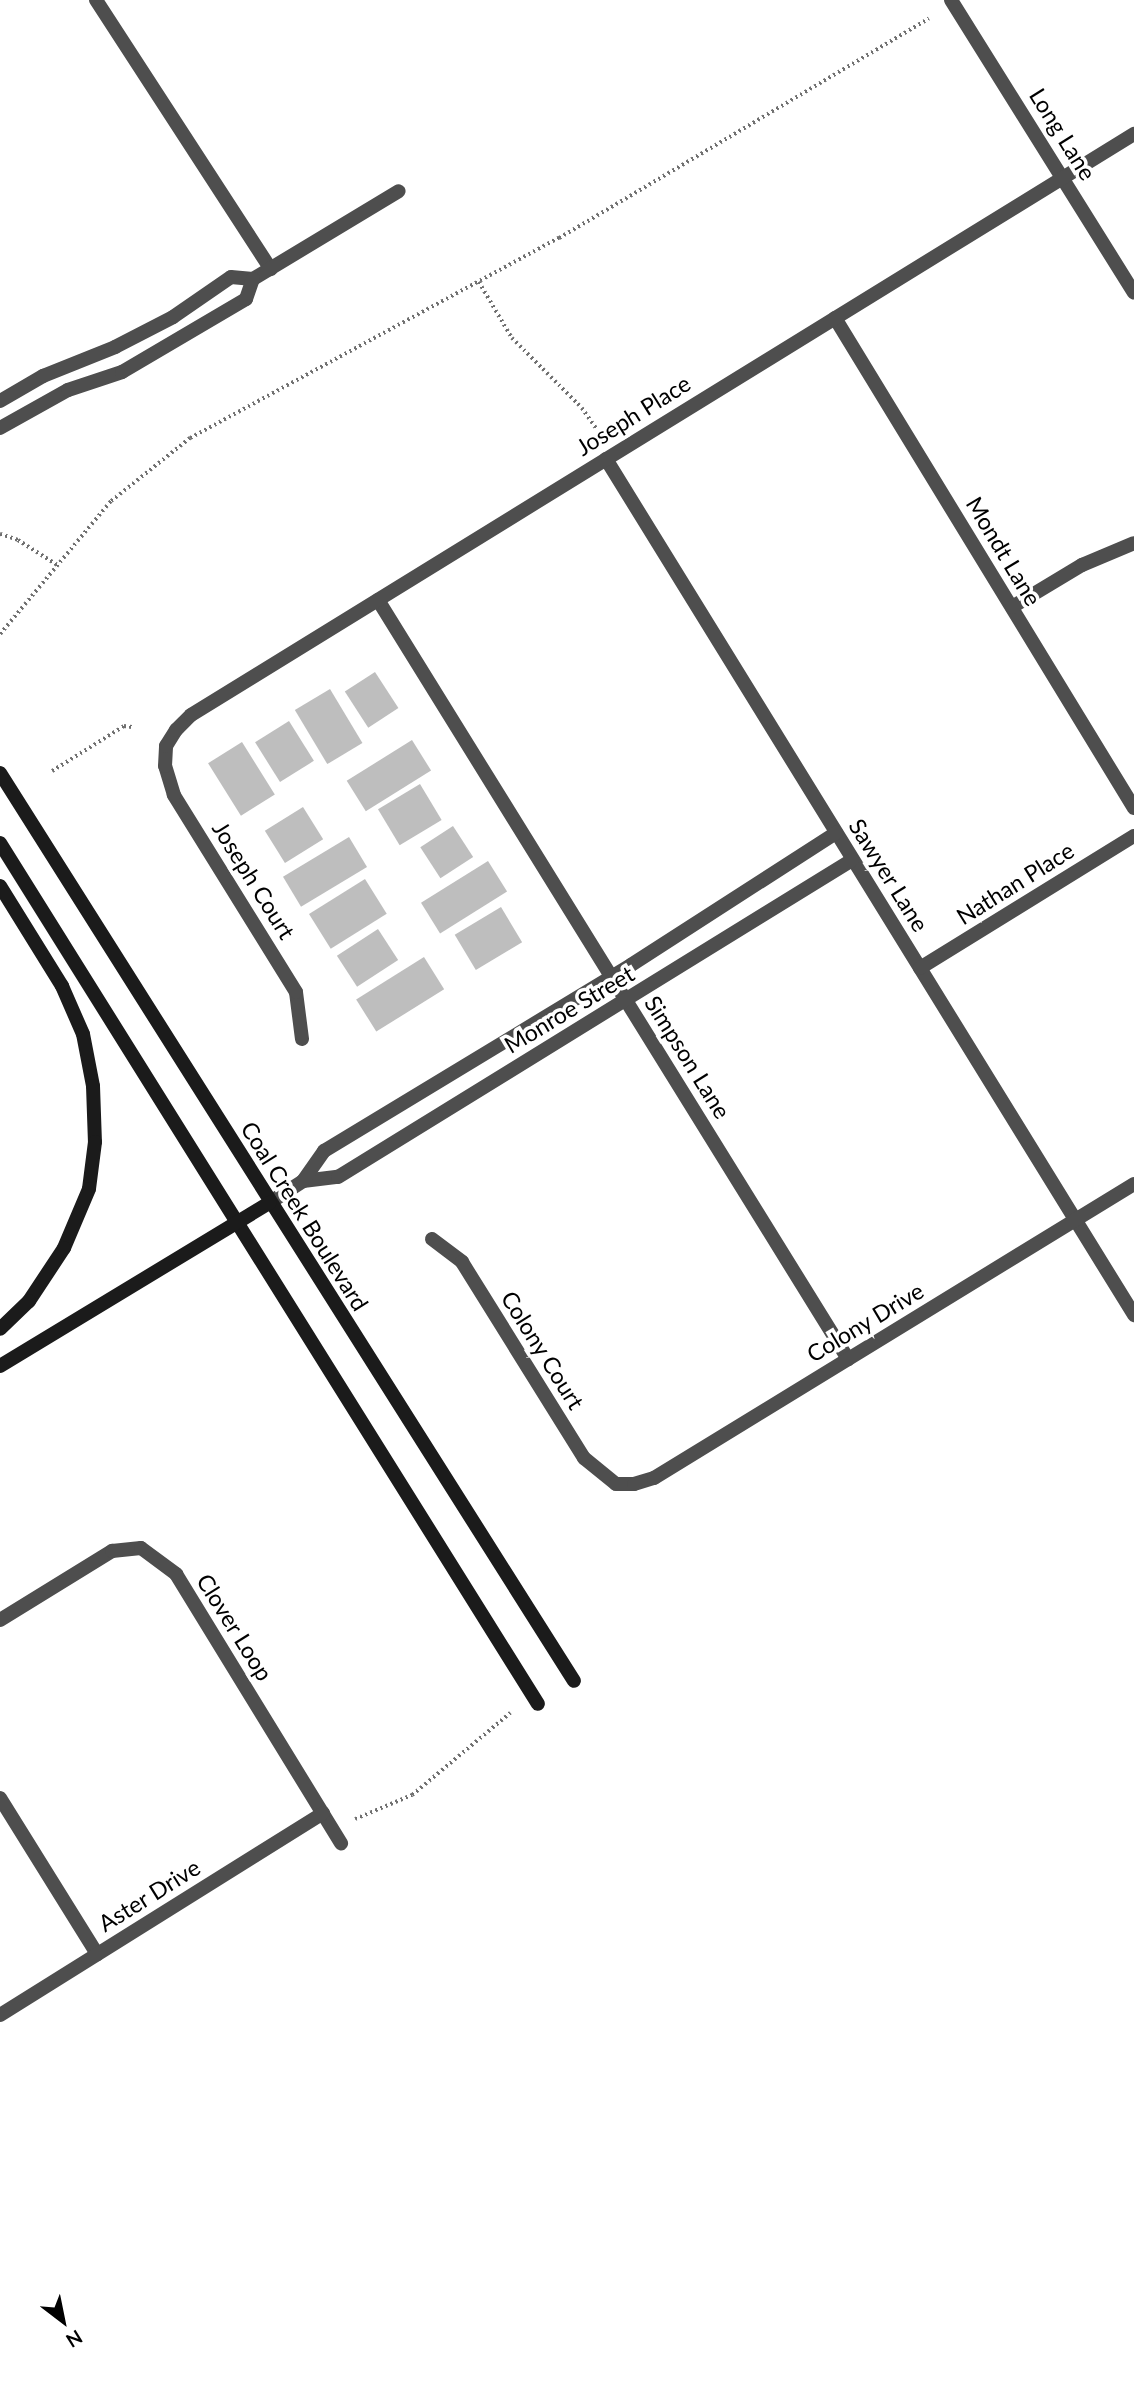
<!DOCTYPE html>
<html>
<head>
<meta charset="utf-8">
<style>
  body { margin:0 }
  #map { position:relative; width:1134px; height:2384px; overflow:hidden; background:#fff; font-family:Lato,sans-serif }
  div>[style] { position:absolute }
  .building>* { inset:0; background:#bebebe; transform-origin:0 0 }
  .path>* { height:3.5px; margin-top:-1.75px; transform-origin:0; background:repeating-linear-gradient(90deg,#707070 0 2px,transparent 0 5.5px) }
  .minor>* { height:14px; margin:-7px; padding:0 7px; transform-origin:7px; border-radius:7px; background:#4e4e4e }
  .secondary>* { height:14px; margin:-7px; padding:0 7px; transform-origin:7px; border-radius:7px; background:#1b1b1b }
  span { translate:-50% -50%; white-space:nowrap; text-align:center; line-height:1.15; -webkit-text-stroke:7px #fff; paint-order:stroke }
  .street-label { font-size:23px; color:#000 }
  .north { position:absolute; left:28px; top:2286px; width:70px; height:70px; -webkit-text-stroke:5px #fff; paint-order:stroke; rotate:148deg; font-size:19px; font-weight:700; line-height:28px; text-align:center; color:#000 }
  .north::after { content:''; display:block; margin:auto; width:24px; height:32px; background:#000; clip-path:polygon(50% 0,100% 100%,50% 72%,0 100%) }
</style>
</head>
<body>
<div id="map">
  <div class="building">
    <i style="left:375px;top:672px;width:43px;height:36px;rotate:57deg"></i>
    <i style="left:330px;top:689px;width:63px;height:41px;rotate:59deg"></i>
    <i style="left:289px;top:721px;width:47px;height:40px;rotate:58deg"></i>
    <i style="left:412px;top:740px;width:36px;height:77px;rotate:58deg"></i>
    <i style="left:242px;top:742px;width:62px;height:40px;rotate:58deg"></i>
    <i style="left:420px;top:784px;width:42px;height:49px;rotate:59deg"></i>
    <i style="left:303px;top:807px;width:38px;height:45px;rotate:58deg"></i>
    <i style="left:453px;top:826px;width:37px;height:39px;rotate:57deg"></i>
    <i style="left:349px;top:837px;width:35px;height:77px;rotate:59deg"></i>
    <i style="left:488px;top:861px;width:36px;height:79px;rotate:58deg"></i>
    <i style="left:365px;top:879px;width:41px;height:66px;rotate:58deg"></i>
    <i style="left:501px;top:907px;width:41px;height:54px;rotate:59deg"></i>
    <i style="left:378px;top:929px;width:37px;height:49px;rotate:57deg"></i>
    <i style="left:424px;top:957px;width:38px;height:80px;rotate:58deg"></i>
  </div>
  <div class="path">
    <i style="left:479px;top:282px;width:65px;rotate:59.5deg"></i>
    <i style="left:512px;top:338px;width:99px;rotate:45deg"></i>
    <i style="left:582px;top:408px;width:38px;rotate:55deg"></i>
    <i style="left:0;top:534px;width:19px;rotate:18deg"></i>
    <i style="left:18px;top:540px;width:49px;rotate:32.4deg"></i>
    <i style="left:0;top:634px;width:173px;rotate:-50.2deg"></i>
    <i style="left:111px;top:501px;width:101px;rotate:-38.6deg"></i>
    <i style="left:190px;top:438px;width:420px;rotate:-28.5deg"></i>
    <i style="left:559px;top:238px;width:430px;rotate:-30.7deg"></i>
    <i style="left:52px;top:771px;width:85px;rotate:-32deg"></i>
    <i style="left:124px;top:726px;width:8px;rotate:7deg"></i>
    <i style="left:355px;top:1819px;width:62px;rotate:-22.8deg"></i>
    <i style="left:412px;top:1795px;width:128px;rotate:-39.9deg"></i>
  </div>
  <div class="minor">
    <i style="left:96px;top:0;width:321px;rotate:57deg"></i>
    <i style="left:951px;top:0;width:345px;rotate:58deg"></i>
    <i style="left:835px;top:318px;width:574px;rotate:58.61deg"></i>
    <i style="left:0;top:401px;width:50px;rotate:-30.2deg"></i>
    <i style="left:43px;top:376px;width:78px;rotate:-21.9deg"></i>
    <i style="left:115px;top:347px;width:65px;rotate:-27.3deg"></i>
    <i style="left:173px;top:317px;width:70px;rotate:-34.6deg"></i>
    <i style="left:231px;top:277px;width:22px;rotate:5deg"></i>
    <i style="left:253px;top:279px;width:170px;rotate:-31.1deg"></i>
    <i style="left:0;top:428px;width:78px;rotate:-29.2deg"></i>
    <i style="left:68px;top:390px;width:57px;rotate:-18.4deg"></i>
    <i style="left:122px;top:372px;width:144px;rotate:-30.5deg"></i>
    <i style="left:246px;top:299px;width:21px;rotate:-71deg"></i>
    <i style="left:606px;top:459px;width:1006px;rotate:58.33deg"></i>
    <i style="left:378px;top:600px;width:893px;rotate:58.23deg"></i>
    <i style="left:1012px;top:607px;width:82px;rotate:-31deg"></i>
    <i style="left:1082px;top:565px;width:56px;rotate:-22.9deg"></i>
    <i style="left:920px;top:968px;width:251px;rotate:-31.7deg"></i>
    <i style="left:302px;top:1039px;width:47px;rotate:-97.3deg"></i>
    <i style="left:296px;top:992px;width:232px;rotate:-121.8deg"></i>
    <i style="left:174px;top:795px;width:30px;rotate:-107deg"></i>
    <i style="left:165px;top:766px;width:20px;rotate:-87deg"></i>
    <i style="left:166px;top:746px;width:19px;rotate:-58deg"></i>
    <i style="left:176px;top:730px;width:21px;rotate:-45deg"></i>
    <i style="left:191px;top:715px;width:1108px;rotate:-31.64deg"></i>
    <i style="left:303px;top:1181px;width:35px;rotate:-7deg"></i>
    <i style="left:338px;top:1177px;width:604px;rotate:-31.66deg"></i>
    <i style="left:269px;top:1203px;width:40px;rotate:-32.9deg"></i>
    <i style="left:303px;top:1181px;width:37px;rotate:-55deg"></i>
    <i style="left:324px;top:1151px;width:359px;rotate:-31.2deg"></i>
    <i style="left:631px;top:965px;width:244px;rotate:-32.8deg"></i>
    <i style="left:432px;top:1239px;width:38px;rotate:37deg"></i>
    <i style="left:462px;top:1262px;width:231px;rotate:58.1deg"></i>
    <i style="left:584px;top:1458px;width:41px;rotate:39.1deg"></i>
    <i style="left:616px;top:1484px;width:18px"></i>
    <i style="left:634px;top:1484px;width:21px;rotate:-17deg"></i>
    <i style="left:654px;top:1478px;width:563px;rotate:-31.49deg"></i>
    <i style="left:0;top:1620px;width:132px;rotate:-31.6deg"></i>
    <i style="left:112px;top:1551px;width:29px;rotate:-6deg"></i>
    <i style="left:141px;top:1548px;width:44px;rotate:36.6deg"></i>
    <i style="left:176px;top:1574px;width:316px;rotate:58.5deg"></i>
    <i style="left:0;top:1798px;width:184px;rotate:58.1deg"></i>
    <i style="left:0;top:2015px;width:381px;rotate:-32deg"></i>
  </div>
  <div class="secondary">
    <i style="left:0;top:773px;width:1074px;rotate:57.7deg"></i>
    <i style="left:0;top:843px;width:1015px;rotate:58deg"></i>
    <i style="left:0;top:886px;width:118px;rotate:58.2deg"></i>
    <i style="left:62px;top:986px;width:52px;rotate:66.4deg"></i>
    <i style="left:83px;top:1034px;width:53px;rotate:79.1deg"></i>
    <i style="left:93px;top:1086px;width:56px;rotate:88deg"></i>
    <i style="left:95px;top:1142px;width:47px;rotate:97.3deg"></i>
    <i style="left:89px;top:1189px;width:64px;rotate:113deg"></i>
    <i style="left:64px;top:1248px;width:64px;rotate:123.4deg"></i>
    <i style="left:29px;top:1301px;width:40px;rotate:136deg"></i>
    <i style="left:0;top:1366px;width:315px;rotate:-31.2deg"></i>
  </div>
  <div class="street-label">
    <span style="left:1063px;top:134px;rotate:58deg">Long Lane</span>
    <span style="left:633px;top:415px;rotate:-32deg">Joseph Place</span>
    <span style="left:1004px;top:551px;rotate:59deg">Mondt Lane</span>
    <span style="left:889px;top:875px;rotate:58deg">Sawyer Lane</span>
    <span style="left:254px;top:880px;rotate:58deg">Joseph Court</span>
    <span style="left:1015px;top:883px;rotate:-32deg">Nathan Place</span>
    <span style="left:569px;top:1009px;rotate:-31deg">Monroe Street</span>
    <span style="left:688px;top:1057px;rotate:58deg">Simpson Lane</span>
    <span style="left:305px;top:1216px;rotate:58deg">Coal Creek Boulevard</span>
    <span style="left:865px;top:1322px;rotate:-31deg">Colony Drive</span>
    <span style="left:543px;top:1350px;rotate:58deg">Colony Court</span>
    <span style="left:235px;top:1627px;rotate:58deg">Clover Loop</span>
    <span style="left:149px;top:1895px;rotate:-32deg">Aster Drive</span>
  </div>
  <div class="north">N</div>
</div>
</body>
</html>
